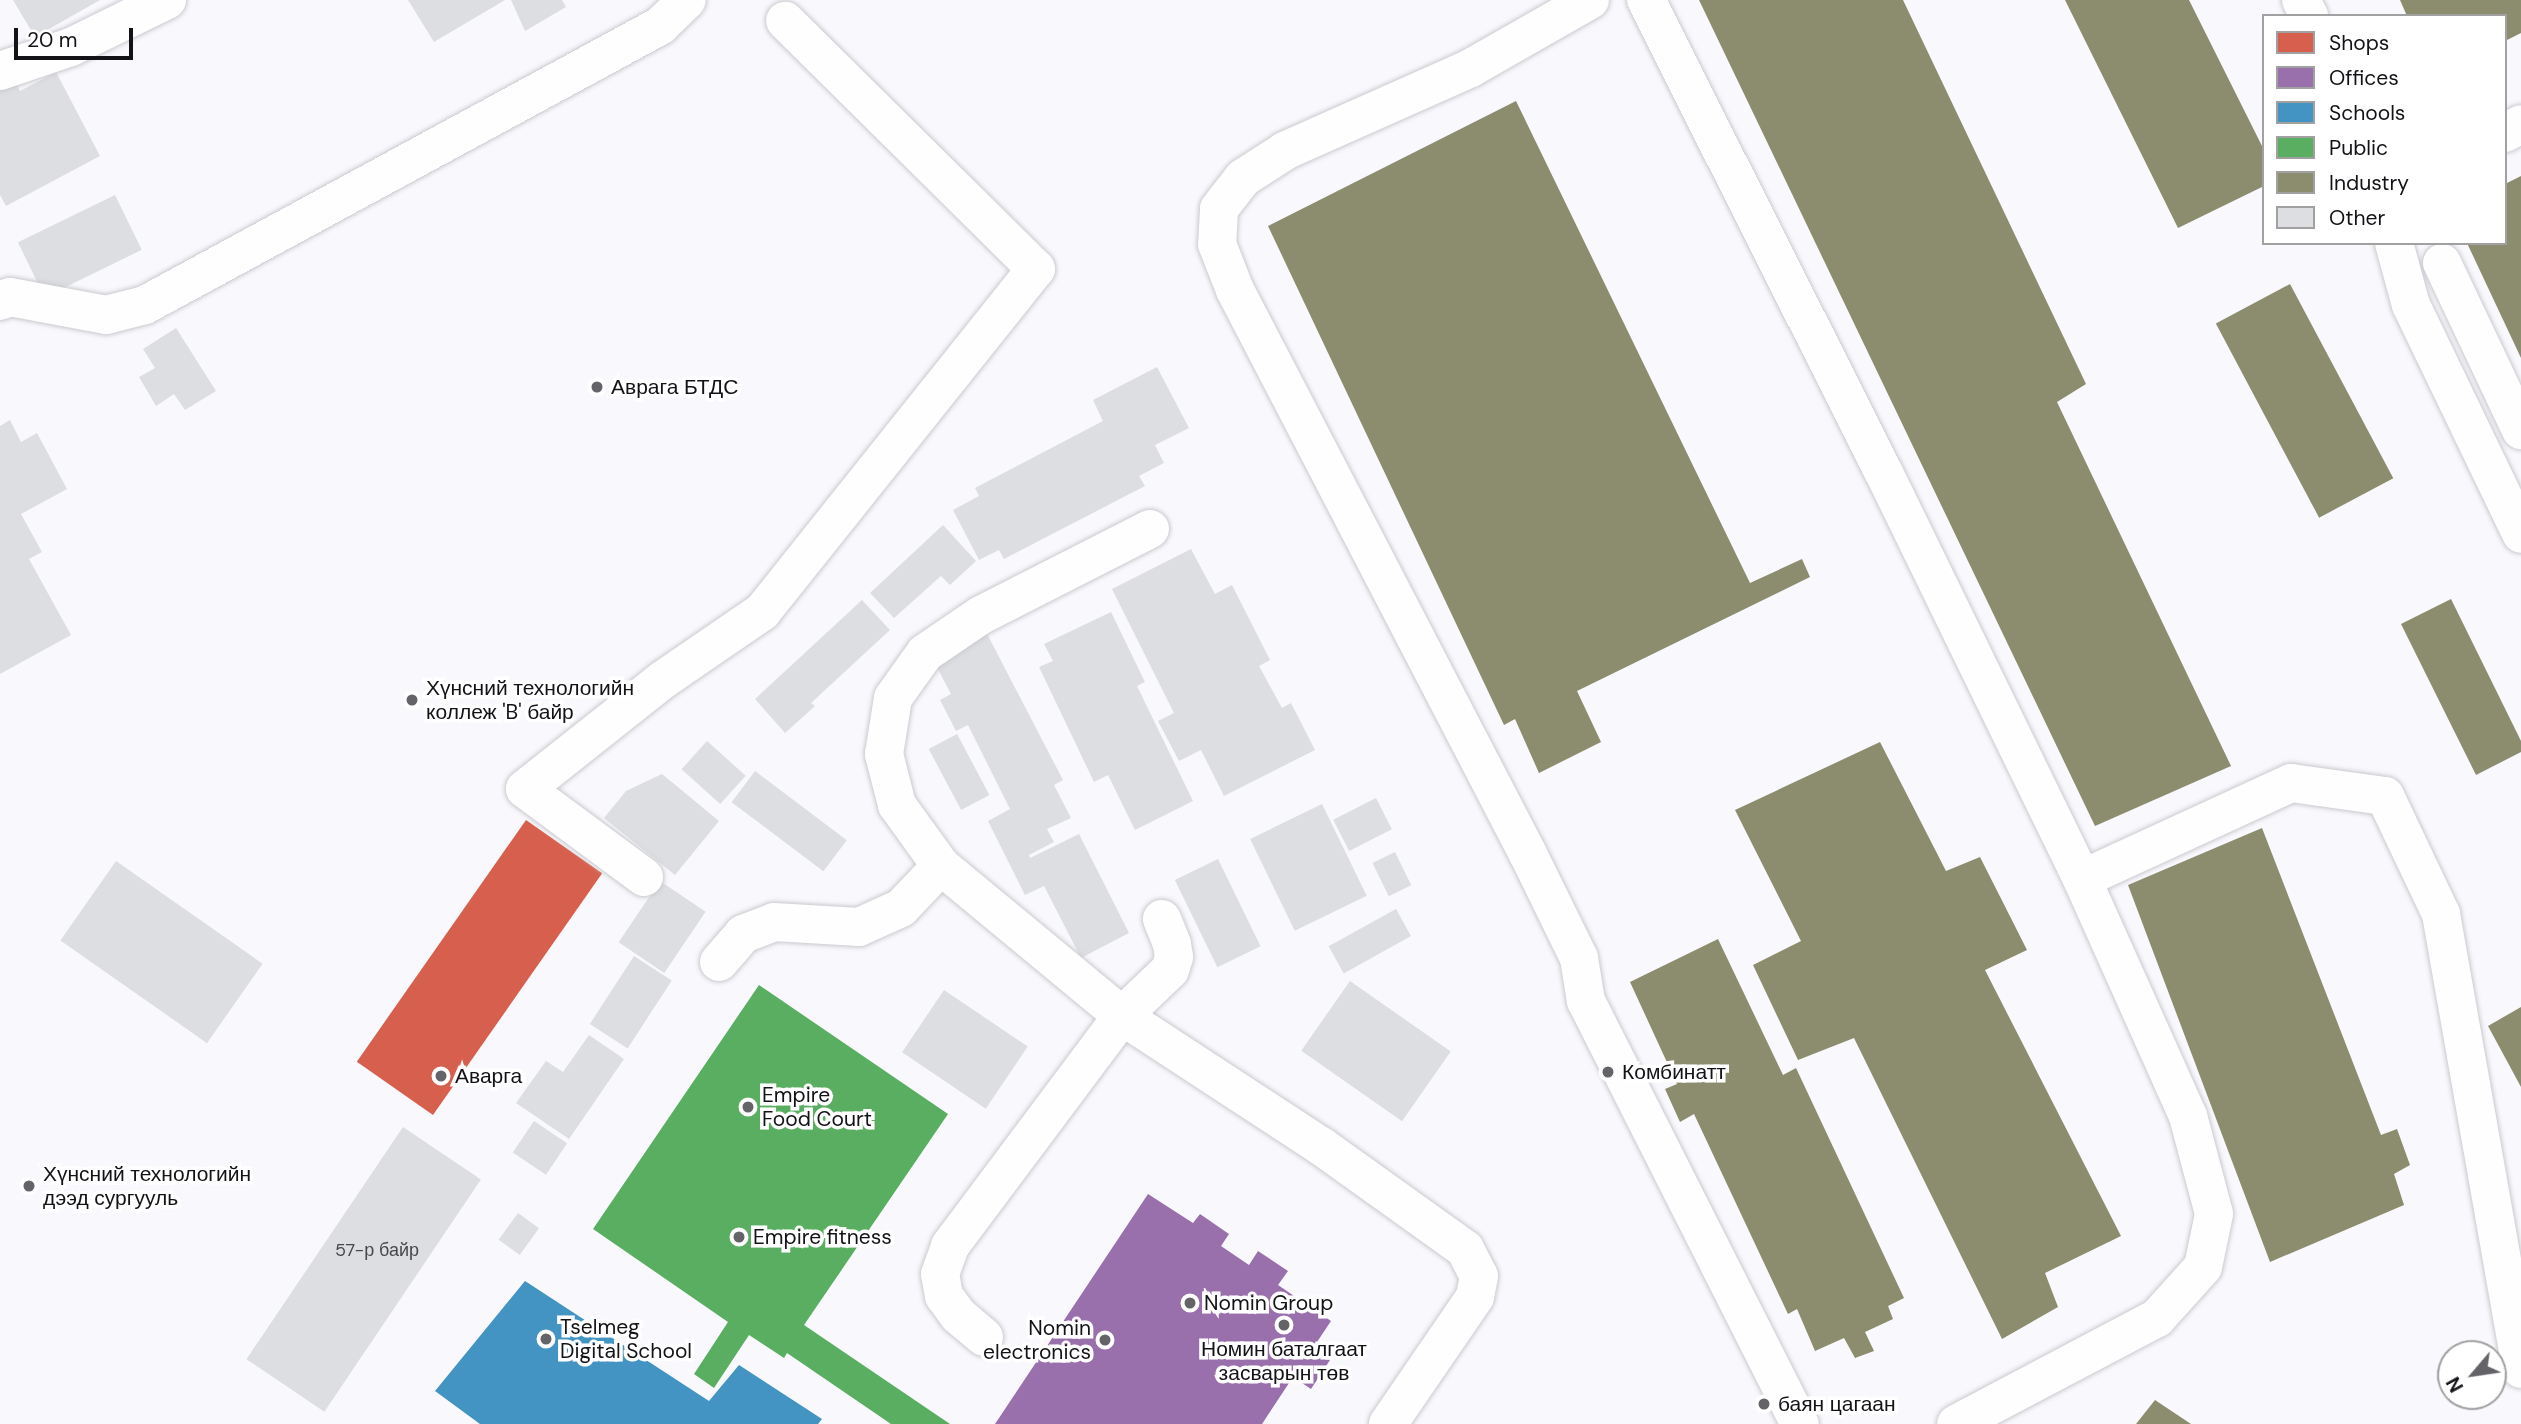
<!DOCTYPE html>
<html>
<head>
<meta charset="utf-8">
<style>
  body { margin:0 }
  #map { position:relative; width:2521px; height:1424px; overflow:hidden; background:#f8f8fd; font-family:"DM Sans",sans-serif }
  div>[style] { position:absolute }
  .shops>* { inset:0; background:#d6604d; transform-origin:0 0 }
  .offices>* { inset:0; background:#9970ab }
  .schools>* { inset:0; background:#4393c3 }
  .public>* { inset:0; background:#5aae61 }
  .industry>* { inset:0; background:#8c8c6e; transform-origin:0 0 }
  .building>* { inset:0; background:#dddee2; transform-origin:0 0 }
  .roads { filter:drop-shadow(0 0 2px #cacacf) drop-shadow(0 0 2px #cacacf) }
  .minor>* { height:38px; margin:-19px; padding:0 19px; transform-origin:19px; border-radius:19px; background:#fefeff }
  .dots>* { width:19px; height:19px; translate:-50% -50%; box-sizing:border-box; border:4px solid #fff; border-radius:50% }
  span { translate:-50% -50%; white-space:nowrap; text-align:center; line-height:1.15; -webkit-text-stroke:7px #fff; paint-order:stroke }
  .number-label { font-size:18px; color:#48484c }
  .number-label span { -webkit-text-stroke-width:0 }
  .poi-label { font-size:21px; color:#131317 }
  .left { translate:0 -50%; text-align:left }
  .right { translate:-100% -50%; text-align:right }
  .legend { position:absolute; left:2262px; top:14px; width:245px; height:231px; box-sizing:border-box; background:#fff; border:2px solid #a1a1a2; margin:0; padding:9px 12px; list-style:none; font-size:21px; color:#131317 }
  .legend li { display:flex; align-items:center; gap:14px; height:35px }
  .legend b { width:35px; border:2px solid #a1a1a2 }
  .north { position:absolute; left:2437px; top:1340px; width:70px; height:70px; box-sizing:border-box; background:#fff; border:2px solid #a1a1a2; border-radius:50%; rotate:241deg; font-size:19px; font-weight:700; line-height:28px; text-align:center; color:#131317 }
  .north::after { content:''; display:block; margin:auto; width:24px; height:32px; background:#636368; clip-path:polygon(50% 0,100% 100%,50% 72%,0 100%) }
  .scale { position:absolute; left:14px; top:28px; width:119px; height:32px; box-sizing:border-box; border:4px solid #131317; border-top:0; padding-left:9px; font-size:21px; line-height:24px; white-space:nowrap; color:#131317; -webkit-text-stroke:5px #fff; paint-order:stroke }
</style>
</head>
<body>
<div id="map">
  <div class="shops">
    <i style="left:526px;top:820px;width:93px;height:295px;rotate:35deg"></i>
  </div>
  <div class="offices">
    <i style="clip-path:polygon(1148px 1194px,1193px 1223px,1200px 1214px,1229px 1234px,1221px 1246px,1249px 1265px,1258px 1251px,1288px 1271px,1278px 1285px,1331px 1321px,1313px 1348px,1330px 1360px,1311px 1389px,1293px 1377px,1262px 1424px,995px 1424px)"></i>
  </div>
  <div class="schools">
    <i style="clip-path:polygon(525px 1281px,709px 1401px,739px 1365px,822px 1419px,818px 1424px,480px 1424px,435px 1391px)"></i>
  </div>
  <div class="public">
    <i style="clip-path:polygon(759px 985px,948px 1114px,804px 1325px,950px 1424px,891px 1424px,787px 1353px,784px 1358px,749px 1335px,714px 1388px,694px 1374px,728px 1322px,593px 1229px)"></i>
  </div>
  <div class="industry">
    <i style="clip-path:polygon(1699px 0,1903px 0,2086px 384px,2057px 402px,2231px 766px,2095px 826px)"></i>
    <i style="clip-path:polygon(2065px 0,2189px 0,2264px 150px,2264px 186px,2178px 228px)"></i>
    <i style="clip-path:polygon(2400px 0,2521px 0,2521px 33px,2505px 41px,2505px 16px,2407px 16px)"></i>
    <i style="clip-path:polygon(1516px 101px,1750px 583px,1802px 559px,1810px 577px,1577px 691px,1601px 742px,1539px 773px,1515px 719px,1504px 725px,1268px 226px)"></i>
    <i style="clip-path:polygon(2521px 176px,2521px 358px,2467px 243px,2505px 243px,2505px 184px)"></i>
    <i style="left:2290px;top:284px;width:220px;height:84px;rotate:62deg"></i>
    <i style="clip-path:polygon(2451px 599px,2521px 741px,2521px 752px,2476px 775px,2401px 624px)"></i>
    <i style="clip-path:polygon(1880px 742px,1946px 871px,1980px 857px,2027px 950px,1985px 970px,2121px 1236px,2045px 1273px,2058px 1307px,2002px 1339px,1854px 1038px,1798px 1060px,1753px 965px,1801px 941px,1735px 810px)"></i>
    <i style="clip-path:polygon(2262px 828px,2381px 1135px,2397px 1129px,2410px 1165px,2394px 1174px,2404px 1205px,2270px 1262px,2128px 885px)"></i>
    <i style="clip-path:polygon(1718px 939px,1783px 1075px,1796px 1068px,1904px 1298px,1888px 1306px,1893px 1319px,1865px 1332px,1874px 1351px,1855px 1358px,1844px 1338px,1815px 1351px,1797px 1309px,1788px 1314px,1694px 1114px,1680px 1122px,1665px 1089px,1677px 1084px,1630px 982px)"></i>
    <i style="clip-path:polygon(2521px 1007px,2521px 1087px,2488px 1026px)"></i>
    <i style="clip-path:polygon(2155px 1400px,2191px 1424px,2136px 1424px)"></i>
  </div>
  <div class="building">
    <i style="clip-path:polygon(13px 0,100px 0,35px 37px)"></i>
    <i style="clip-path:polygon(408px 0,505px 0,434px 42px)"></i>
    <i style="clip-path:polygon(511px 0,562px 0,566px 7px,525px 31px)"></i>
    <i style="clip-path:polygon(56px 72px,100px 156px,6px 206px,0 195px,0 87px,14px 79px,20px 91px)"></i>
    <i style="left:115px;top:195px;width:61px;height:108px;rotate:64deg"></i>
    <i style="clip-path:polygon(176px 328px,216px 391px,185px 410px,174px 394px,156px 406px,139px 377px,155px 368px,143px 349px)"></i>
    <i style="clip-path:polygon(1157px 367px,1189px 428px,1155px 445px,1164px 463px,1139px 476px,1145px 486px,1004px 559px,999px 550px,979px 560px,953px 510px,979px 496px,975px 488px,1103px 421px,1093px 400px)"></i>
    <i style="clip-path:polygon(10px 420px,21px 442px,37px 433px,67px 489px,21px 514px,42px 552px,29px 559px,71px 635px,0 674px,0 426px)"></i>
    <i style="clip-path:polygon(943px 525px,976px 561px,950px 585px,941px 576px,894px 618px,870px 593px)"></i>
    <i style="clip-path:polygon(1191px 549px,1215px 594px,1232px 585px,1270px 660px,1259px 666px,1282px 708px,1291px 703px,1315px 750px,1224px 796px,1201px 750px,1179px 761px,1158px 721px,1174px 713px,1112px 589px)"></i>
    <i style="clip-path:polygon(862px 600px,890px 630px,811px 703px,815px 706px,785px 733px,755px 699px)"></i>
    <i style="clip-path:polygon(1111px 612px,1145px 682px,1137px 686px,1193px 801px,1135px 830px,1108px 775px,1094px 782px,1039px 667px,1053px 661px,1044px 644px)"></i>
    <i style="clip-path:polygon(984px 628px,1063px 780px,1054px 785px,1071px 818px,1047px 829px,1054px 842px,1029px 855px,1030px 858px,1079px 834px,1129px 933px,1081px 958px,1044px 886px,1025px 895px,988px 821px,1010px 809px,968px 725px,956px 731px,940px 700px,951px 694px,931px 656px)"></i>
    <i style="left:957px;top:734px;width:69px;height:32px;rotate:62deg"></i>
    <i style="left:707px;top:741px;width:52px;height:38px;rotate:42deg"></i>
    <i style="left:755px;top:771px;width:115px;height:39px;rotate:37deg"></i>
    <i style="clip-path:polygon(662px 774px,719px 821px,675px 875px,604px 818px,626px 791px)"></i>
    <i style="left:1376px;top:798px;width:35px;height:48px;rotate:63deg"></i>
    <i style="left:1322px;top:804px;width:102px;height:80px;rotate:64deg"></i>
    <i style="left:1395px;top:852px;width:37px;height:25px;rotate:64deg"></i>
    <i style="left:1218px;top:859px;width:97px;height:48px;rotate:64deg"></i>
    <i style="left:116px;top:861px;width:179px;height:97px;rotate:35deg"></i>
    <i style="left:660px;top:881px;width:55px;height:74px;rotate:34deg"></i>
    <i style="left:1396px;top:909px;width:31px;height:77px;rotate:61deg"></i>
    <i style="left:634px;top:956px;width:45px;height:81px;rotate:33deg"></i>
    <i style="left:1350px;top:981px;width:123px;height:85px;rotate:35deg"></i>
    <i style="left:944px;top:990px;width:101px;height:75px;rotate:34deg"></i>
    <i style="clip-path:polygon(589px 1035px,624px 1059px,569px 1139px,516px 1103px,546px 1061px,563px 1072px)"></i>
    <i style="left:534px;top:1121px;width:40px;height:38px;rotate:34deg"></i>
    <i style="left:403px;top:1127px;width:94px;height:280px;rotate:34deg"></i>
    <i style="left:518px;top:1213px;width:26px;height:33px;rotate:36deg"></i>
  </div>
  <div class="roads">
    <div class="minor">
      <i style="left:1590px;top:0;width:137px;rotate:150.3deg"></i>
      <i style="left:1471px;top:68px;width:204px;rotate:156deg"></i>
      <i style="left:1285px;top:151px;width:50px;rotate:147.3deg"></i>
      <i style="left:1243px;top:178px;width:39px;rotate:128deg"></i>
      <i style="left:1219px;top:209px;width:35px;rotate:93deg"></i>
      <i style="left:1217px;top:244px;width:49px;rotate:68.6deg"></i>
      <i style="left:1235px;top:290px;width:636px;rotate:62.55deg"></i>
      <i style="left:1528px;top:854px;width:116px;rotate:63.9deg"></i>
      <i style="left:1579px;top:958px;width:44px;rotate:80.8deg"></i>
      <i style="left:1586px;top:1001px;width:474px;rotate:63.2deg"></i>
      <i style="left:1646px;top:0;width:530px;rotate:63.29deg"></i>
      <i style="left:1884px;top:473px;width:452px;rotate:64deg"></i>
      <i style="left:2082px;top:879px;width:260px;rotate:65.9deg"></i>
      <i style="left:2188px;top:1116px;width:101px;rotate:75.1deg"></i>
      <i style="left:2214px;top:1214px;width:54px;rotate:101.7deg"></i>
      <i style="left:2203px;top:1267px;width:69px;rotate:132deg"></i>
      <i style="left:2157px;top:1318px;width:227px;rotate:152.2deg"></i>
      <i style="left:2301px;top:0;width:18px;rotate:63deg"></i>
      <i style="left:0;top:71px;width:75px;rotate:-18.7deg"></i>
      <i style="left:71px;top:47px;width:107px;rotate:-26.1deg"></i>
      <i style="left:2505px;top:133px;width:18px;rotate:-29deg"></i>
      <i style="left:2394px;top:243px;width:64px;rotate:74.7deg"></i>
      <i style="left:2411px;top:305px;width:254px;rotate:64.3deg"></i>
      <i style="left:2442px;top:263px;width:185px;rotate:64.7deg"></i>
      <i style="left:0;top:301px;width:11px;rotate:-22deg"></i>
      <i style="left:10px;top:297px;width:98px;rotate:10.6deg"></i>
      <i style="left:106px;top:315px;width:40px;rotate:-14.4deg"></i>
      <i style="left:145px;top:305px;width:586px;rotate:-28.45deg"></i>
      <i style="left:660px;top:26px;width:37px;rotate:-44deg"></i>
      <i style="left:1150px;top:529px;width:190px;rotate:153deg"></i>
      <i style="left:981px;top:615px;width:68px;rotate:145.8deg"></i>
      <i style="left:925px;top:653px;width:55px;rotate:125.4deg"></i>
      <i style="left:893px;top:698px;width:57px;rotate:99.1deg"></i>
      <i style="left:884px;top:754px;width:53px;rotate:75.7deg"></i>
      <i style="left:897px;top:805px;width:75px;rotate:54.2deg"></i>
      <i style="left:941px;top:866px;width:235px;rotate:39.6deg"></i>
      <i style="left:1122px;top:1016px;width:238px;rotate:33.2deg"></i>
      <i style="left:1321px;top:1146px;width:177px;rotate:35.6deg"></i>
      <i style="left:1465px;top:1249px;width:30px;rotate:63deg"></i>
      <i style="left:1479px;top:1276px;width:21px;rotate:101deg"></i>
      <i style="left:1475px;top:1297px;width:154px;rotate:124.4deg"></i>
      <i style="left:644px;top:877px;width:148px;rotate:-143.5deg"></i>
      <i style="left:525px;top:789px;width:177px;rotate:-38.4deg"></i>
      <i style="left:664px;top:679px;width:119px;rotate:-34.4deg"></i>
      <i style="left:762px;top:612px;width:439px;rotate:-51.4deg"></i>
      <i style="left:1036px;top:269px;width:353px;rotate:-135.3deg"></i>
      <i style="left:2082px;top:879px;width:230px;rotate:-24.7deg"></i>
      <i style="left:2291px;top:783px;width:95px;rotate:7.9deg"></i>
      <i style="left:2385px;top:796px;width:131px;rotate:64.6deg"></i>
      <i style="left:2441px;top:914px;width:462px;rotate:80deg"></i>
      <i style="left:719px;top:962px;width:37px;rotate:-49deg"></i>
      <i style="left:743px;top:934px;width:33px;rotate:-21deg"></i>
      <i style="left:774px;top:922px;width:85px;rotate:3.4deg"></i>
      <i style="left:859px;top:927px;width:46px;rotate:-24.3deg"></i>
      <i style="left:901px;top:908px;width:58px;rotate:-46.4deg"></i>
      <i style="left:984px;top:1337px;width:34px;rotate:-140deg"></i>
      <i style="left:958px;top:1315px;width:24px;rotate:-126deg"></i>
      <i style="left:944px;top:1296px;width:22px;rotate:-100deg"></i>
      <i style="left:940px;top:1274px;width:30px;rotate:-70deg"></i>
      <i style="left:950px;top:1246px;width:287px;rotate:-53.2deg"></i>
      <i style="left:1122px;top:1016px;width:66px;rotate:-43.8deg"></i>
      <i style="left:1170px;top:970px;width:14px;rotate:-73deg"></i>
      <i style="left:1174px;top:957px;width:13px;rotate:-99deg"></i>
      <i style="left:1172px;top:944px;width:27px;rotate:-112deg"></i>
    </div>
  </div>
  <div class="dots">
    <i style="left:597px;top:387px;background:#636368"></i>
    <i style="left:412px;top:700px;background:#636368"></i>
    <i style="left:1608px;top:1072px;background:#636368"></i>
    <i style="left:441px;top:1076px;background:#636368"></i>
    <i style="left:748px;top:1107px;background:#636368"></i>
    <i style="left:29px;top:1186px;background:#636368"></i>
    <i style="left:739px;top:1237px;background:#636368"></i>
    <i style="left:1190px;top:1303px;background:#636368"></i>
    <i style="left:1284px;top:1325px;background:#636368"></i>
    <i style="left:546px;top:1339px;background:#636368"></i>
    <i style="left:1105px;top:1340px;background:#636368"></i>
    <i style="left:1764px;top:1404px;background:#636368"></i>
  </div>
  <div class="number-label">
    <span style="left:377px;top:1250px">57-р байр</span>
  </div>
  <div class="poi-label">
    <span class="left" style="left:611px;top:387px">Аврага БТДС</span>
    <span class="left" style="left:426px;top:700px">Хүнсний технологийн<br>коллеж 'B' байр</span>
    <span class="left" style="left:1622px;top:1072px">Комбинатт</span>
    <span class="left" style="left:455px;top:1076px">Аварга</span>
    <span class="left" style="left:762px;top:1107px">Empire<br>Food Court</span>
    <span class="left" style="left:43px;top:1186px">Хүнсний технологийн<br>дээд сургууль</span>
    <span class="left" style="left:753px;top:1237px">Empire fitness</span>
    <span class="left" style="left:1204px;top:1303px">Nomin Group</span>
    <span class="left" style="left:560px;top:1339px">Tselmeg<br>Digital School</span>
    <span class="right" style="left:1091px;top:1340px">Nomin<br>electronics</span>
    <span style="left:1284px;top:1361px">Номин баталгаат<br>засварын төв</span>
    <span class="left" style="left:1778px;top:1404px">баян цагаан</span>
  </div>
  <ul class="legend">
  <li><b style="height:19px;background:#d6604d"></b>Shops</li>
  <li><b style="height:19px;background:#9970ab"></b>Offices</li>
  <li><b style="height:19px;background:#4393c3"></b>Schools</li>
  <li><b style="height:19px;background:#5aae61"></b>Public</li>
  <li><b style="height:19px;background:#8c8c6e"></b>Industry</li>
  <li><b style="height:19px;background:#dddee2"></b>Other</li>
  </ul>
  <div class="north">N</div>
  <div class="scale">20 m</div>
</div>
</body>
</html>
